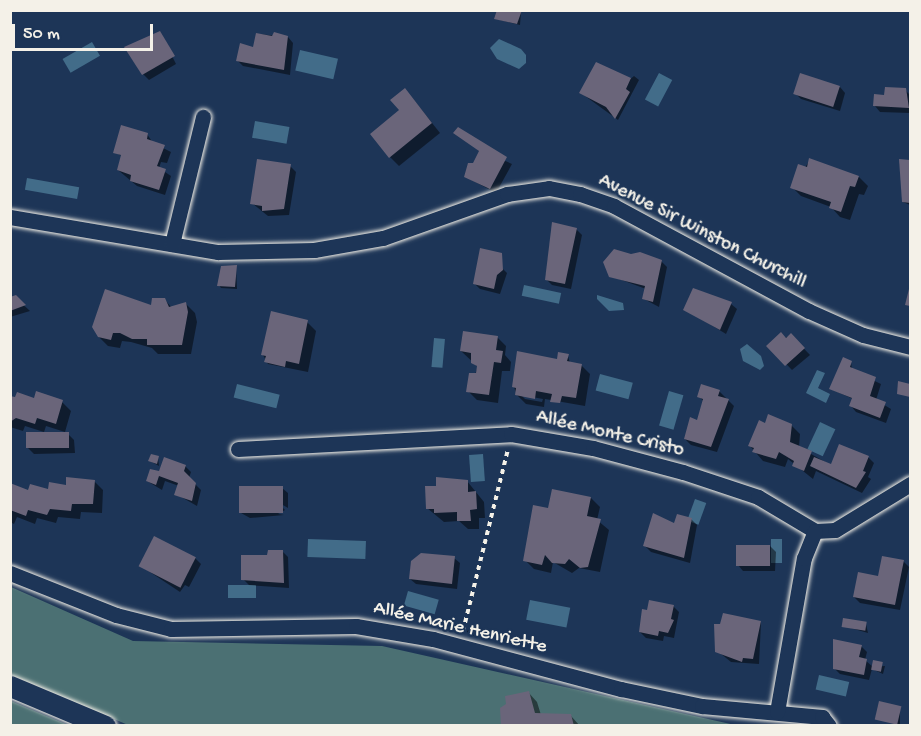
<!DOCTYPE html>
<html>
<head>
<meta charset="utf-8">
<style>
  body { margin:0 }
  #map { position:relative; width:921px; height:736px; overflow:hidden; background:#1d3557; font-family:"Gochi Hand",sans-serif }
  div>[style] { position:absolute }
  .green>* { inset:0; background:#4b7073 }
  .water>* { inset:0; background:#426c89; transform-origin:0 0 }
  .shadow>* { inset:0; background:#0007 }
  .building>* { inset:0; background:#6a657a; transform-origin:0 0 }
  .path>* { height:4px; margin-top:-2px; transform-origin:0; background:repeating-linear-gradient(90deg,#f4f1e8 0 4.5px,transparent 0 9px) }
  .roads { filter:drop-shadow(0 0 2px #f4f1e8) drop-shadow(0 0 2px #f4f1e8) }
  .minor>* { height:15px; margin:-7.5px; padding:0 7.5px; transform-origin:7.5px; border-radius:7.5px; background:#1d3557 }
  .secondary>* { height:21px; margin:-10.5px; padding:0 10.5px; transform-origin:10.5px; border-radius:10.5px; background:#1d3557 }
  span { translate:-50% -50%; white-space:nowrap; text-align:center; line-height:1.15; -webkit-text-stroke:4.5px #1d3557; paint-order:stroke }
  .street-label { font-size:20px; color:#f4f1e8 }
  .frame { position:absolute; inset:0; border:12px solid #f4f1e8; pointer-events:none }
  .scale { position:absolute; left:12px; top:24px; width:141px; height:27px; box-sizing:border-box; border:3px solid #f4f1e8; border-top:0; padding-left:8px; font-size:18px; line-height:21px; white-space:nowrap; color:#f4f1e8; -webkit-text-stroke:4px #1d3557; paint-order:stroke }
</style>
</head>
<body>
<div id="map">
  <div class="green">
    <i style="clip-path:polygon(11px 587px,133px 641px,382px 646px,735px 725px,128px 725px,11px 675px)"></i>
    <i style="clip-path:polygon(10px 701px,11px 701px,68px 725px,11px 725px)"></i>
  </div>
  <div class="water">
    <i style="clip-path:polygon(499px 39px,521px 49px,526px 55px,526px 63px,519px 69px,497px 59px,490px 48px)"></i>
    <i style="left:92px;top:42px;width:16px;height:34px;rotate:60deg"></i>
    <i style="left:300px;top:50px;width:39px;height:21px;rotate:13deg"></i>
    <i style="left:659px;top:73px;width:15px;height:30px;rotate:28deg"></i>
    <i style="left:255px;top:121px;width:35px;height:17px;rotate:10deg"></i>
    <i style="left:27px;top:178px;width:53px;height:12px;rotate:10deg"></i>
    <i style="left:524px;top:285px;width:38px;height:11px;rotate:12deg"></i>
    <i style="clip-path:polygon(597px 295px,623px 303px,624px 310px,609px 311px,597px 299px)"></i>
    <i style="left:434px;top:338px;width:11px;height:29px;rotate:5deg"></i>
    <i style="clip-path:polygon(747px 344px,761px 356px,764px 366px,760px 370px,743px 361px,740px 349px)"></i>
    <i style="clip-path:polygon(817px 370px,825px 373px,818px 388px,830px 394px,826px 403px,806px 393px)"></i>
    <i style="left:600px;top:374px;width:34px;height:17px;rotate:15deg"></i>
    <i style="left:237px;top:384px;width:44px;height:14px;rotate:14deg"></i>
    <i style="left:669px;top:391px;width:15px;height:36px;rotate:16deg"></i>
    <i style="left:820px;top:422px;width:17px;height:30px;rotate:25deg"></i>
    <i style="left:483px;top:454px;width:27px;height:14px;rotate:86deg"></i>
    <i style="left:695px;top:499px;width:12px;height:23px;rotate:20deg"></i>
    <i style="left:308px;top:539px;width:58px;height:18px;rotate:2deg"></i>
    <i style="left:771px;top:539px;width:11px;height:24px"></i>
    <i style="left:228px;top:585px;width:28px;height:13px"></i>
    <i style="left:408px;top:591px;width:32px;height:15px;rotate:16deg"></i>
    <i style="left:530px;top:600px;width:41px;height:20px;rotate:11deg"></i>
    <i style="left:819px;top:675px;width:31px;height:15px;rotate:13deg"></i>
  </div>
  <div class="shadow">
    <i style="clip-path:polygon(521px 11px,520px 25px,496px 19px)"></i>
    <i style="clip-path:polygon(160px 32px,176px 64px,149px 80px,143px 74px)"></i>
    <i style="clip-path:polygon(258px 34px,288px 37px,293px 43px,290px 75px,243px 66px,237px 60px,254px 48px)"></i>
    <i style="clip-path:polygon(634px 76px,639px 80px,618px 120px,581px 93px,628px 81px)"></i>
    <i style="clip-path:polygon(840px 87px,845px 93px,840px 111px,801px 99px,795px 93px)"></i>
    <i style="clip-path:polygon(905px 90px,910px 95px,910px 113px,880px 112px,875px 106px,886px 96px)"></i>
    <i style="clip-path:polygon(413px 99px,440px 133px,399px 166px,390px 157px)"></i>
    <i style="clip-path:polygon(147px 134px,153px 143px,171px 152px,167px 163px,161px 162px,159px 168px,171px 176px,165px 195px,137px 186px,118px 170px,122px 156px,115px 152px)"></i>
    <i style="clip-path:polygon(476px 148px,512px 164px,496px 193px,466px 177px,480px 152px)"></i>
    <i style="clip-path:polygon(810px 160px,859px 177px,868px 186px,864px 195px,859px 194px,850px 220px,840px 217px,831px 207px,801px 196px,792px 187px)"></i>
    <i style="clip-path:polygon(900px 160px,910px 161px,910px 205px,903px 202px)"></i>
    <i style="clip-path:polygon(290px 166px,296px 172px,289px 215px,268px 216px,252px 203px)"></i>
    <i style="clip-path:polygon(576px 229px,582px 235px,571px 289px,552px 285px,546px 279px)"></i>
    <i style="clip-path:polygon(502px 254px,502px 268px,507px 273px,500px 294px,480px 289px,474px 283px)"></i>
    <i style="clip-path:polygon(661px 261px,667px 267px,659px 307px,644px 299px,646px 289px,611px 276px)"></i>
    <i style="clip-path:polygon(236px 267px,237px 289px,221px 288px,219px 285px)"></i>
    <i style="clip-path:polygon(10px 297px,15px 297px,30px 311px,10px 317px)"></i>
    <i style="clip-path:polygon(165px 300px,172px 308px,186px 304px,195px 313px,197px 322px,191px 354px,158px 354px,152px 348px,131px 342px,122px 341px,120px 348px,108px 346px,99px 337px)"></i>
    <i style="clip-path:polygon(731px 304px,737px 309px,726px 334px,685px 309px)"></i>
    <i style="clip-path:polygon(307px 322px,316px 331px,308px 372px,268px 364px,263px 355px)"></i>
    <i style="clip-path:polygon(791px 335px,810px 355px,792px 370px,769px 346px)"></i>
    <i style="clip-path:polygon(497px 337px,506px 346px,505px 355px,511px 362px,510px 371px,502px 371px,498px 403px,477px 400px,468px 391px,478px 367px,461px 351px)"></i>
    <i style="clip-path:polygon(evenodd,568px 356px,570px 363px,581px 365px,590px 374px,585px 406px,545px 399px,544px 407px,526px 404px,517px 395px,514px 387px,568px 356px,521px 395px,543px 399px,542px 402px,525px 399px,521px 395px)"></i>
    <i style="clip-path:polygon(851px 362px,852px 370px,881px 384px,876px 400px,891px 409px,886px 423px,856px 412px,851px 406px,853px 399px,831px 389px)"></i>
    <i style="clip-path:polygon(719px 391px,734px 406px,717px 452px,691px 445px,685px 439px,698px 422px,704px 402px,699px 396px)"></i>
    <i style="clip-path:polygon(10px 397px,62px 402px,71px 411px,65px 432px,46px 426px,44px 432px,25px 426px,23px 431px,10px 427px)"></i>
    <i style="clip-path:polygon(766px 425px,791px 425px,800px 434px,799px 447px,832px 466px,868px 457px,874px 463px,868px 477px,871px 479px,862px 493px,816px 471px,813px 479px,788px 459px,785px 467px,763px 461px,750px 446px)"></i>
    <i style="clip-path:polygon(68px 434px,74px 440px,75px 453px,34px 454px,28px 448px)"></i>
    <i style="clip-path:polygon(158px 457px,159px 466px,150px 461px)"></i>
    <i style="clip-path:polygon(185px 466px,191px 472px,189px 478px,201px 490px,197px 506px,176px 494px,179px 486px,165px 481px,162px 490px,147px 481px,157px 472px)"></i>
    <i style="clip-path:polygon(94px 481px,103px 490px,102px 513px,81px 512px,80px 519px,58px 517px,56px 523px,37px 518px,35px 524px,17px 517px,14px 524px,10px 522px,10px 485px,28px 492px,49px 491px)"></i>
    <i style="clip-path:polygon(467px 481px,484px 502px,485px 518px,479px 518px,479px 529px,468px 529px,459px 521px,444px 522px,427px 508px,438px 487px)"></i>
    <i style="clip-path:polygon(282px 488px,288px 493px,288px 508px,276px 501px,285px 510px,278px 514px,284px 515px,250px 518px,241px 513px)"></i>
    <i style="clip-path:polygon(591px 498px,600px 507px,597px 520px,609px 530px,600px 572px,579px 568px,572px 573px,553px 562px,551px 573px,534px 569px,525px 560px,549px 510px)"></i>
    <i style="clip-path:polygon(691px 519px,697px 525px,690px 563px,651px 552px,645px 546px)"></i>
    <i style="clip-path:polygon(770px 546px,776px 552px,775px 571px,743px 571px,738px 565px)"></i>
    <i style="clip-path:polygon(283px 552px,288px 557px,289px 588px,249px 585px,243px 579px,269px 557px)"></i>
    <i style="clip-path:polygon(195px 558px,201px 564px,189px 587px,185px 585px,180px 592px,144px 568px)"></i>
    <i style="clip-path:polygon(454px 558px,460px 563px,457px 589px,416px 584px,410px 579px)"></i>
    <i style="clip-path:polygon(903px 561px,909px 567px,900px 610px,860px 603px,854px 597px)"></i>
    <i style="clip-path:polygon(673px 606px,679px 612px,674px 638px,664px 636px,663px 641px,646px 638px,640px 632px)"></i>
    <i style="clip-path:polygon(761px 622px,759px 664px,731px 662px,715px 649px)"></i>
    <i style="clip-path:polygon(866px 624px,868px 633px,844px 626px)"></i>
    <i style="clip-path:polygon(469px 627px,476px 631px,474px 636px,467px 632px)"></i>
    <i style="clip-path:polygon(861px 646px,867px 652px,865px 660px,873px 667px,885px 666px,883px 674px,872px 669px,869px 680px,840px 674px,834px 668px)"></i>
    <i style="clip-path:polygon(528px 692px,537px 702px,541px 715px,571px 716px,580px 726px,503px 726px)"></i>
    <i style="clip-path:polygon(900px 707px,900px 725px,877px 719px)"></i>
  </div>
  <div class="building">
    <i style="clip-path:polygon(497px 10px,522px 10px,517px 24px,494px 19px)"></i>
    <i style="clip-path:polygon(160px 31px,175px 56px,142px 75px,124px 47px)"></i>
    <i style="clip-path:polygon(274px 32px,288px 36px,284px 70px,236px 61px,240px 43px,253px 47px,256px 33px,272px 36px)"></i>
    <i style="clip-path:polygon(596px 62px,631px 78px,626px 89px,630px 92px,615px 119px,606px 107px,579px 93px)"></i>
    <i style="left:800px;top:73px;width:42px;height:22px;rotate:18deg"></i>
    <i style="clip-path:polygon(885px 87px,906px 88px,909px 108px,873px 106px,874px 94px,884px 95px)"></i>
    <i style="clip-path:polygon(405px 88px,432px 123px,389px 158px,370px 134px,399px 110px,390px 100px)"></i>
    <i style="clip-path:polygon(121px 125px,148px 133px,147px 139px,165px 145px,157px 166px,166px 169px,159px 190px,130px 181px,131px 175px,117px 170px,121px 155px,113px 153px)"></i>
    <i style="clip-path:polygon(458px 127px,507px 157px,490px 189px,464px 177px,468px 163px,473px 163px,479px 151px,453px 133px)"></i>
    <i style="clip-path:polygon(809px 158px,859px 176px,855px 187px,850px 186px,841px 212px,829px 208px,831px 202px,790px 188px,798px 164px,807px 167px)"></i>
    <i style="clip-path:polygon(257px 159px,291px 164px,284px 209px,262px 211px,262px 206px,250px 204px)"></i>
    <i style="clip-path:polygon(899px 159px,910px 160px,910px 203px,902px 202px)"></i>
    <i style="clip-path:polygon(552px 222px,577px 228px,565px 284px,545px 280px)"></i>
    <i style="clip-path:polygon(480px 248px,502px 253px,503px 270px,497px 275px,494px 289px,473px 284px)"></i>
    <i style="clip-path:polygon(614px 249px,631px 254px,640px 252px,662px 260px,653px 302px,642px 299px,645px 286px,609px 277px,603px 262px)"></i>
    <i style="clip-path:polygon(237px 265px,235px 287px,217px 286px,221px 266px)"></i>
    <i style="clip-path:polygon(910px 285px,910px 306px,905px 305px)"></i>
    <i style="clip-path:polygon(693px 288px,732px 302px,720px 330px,683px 310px)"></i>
    <i style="clip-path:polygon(105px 289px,151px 305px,152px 298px,165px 298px,169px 307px,186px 302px,188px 312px,182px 345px,147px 345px,147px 339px,132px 339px,120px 333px,113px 333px,111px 340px,98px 337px,92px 327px)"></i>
    <i style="clip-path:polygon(16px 295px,26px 305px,10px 311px,10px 297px)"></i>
    <i style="clip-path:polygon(271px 311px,308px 320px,299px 364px,286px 361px,285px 367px,264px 362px,266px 356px,261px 355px)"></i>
    <i style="clip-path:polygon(463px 331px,498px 336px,496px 350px,503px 351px,501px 363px,494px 362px,489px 395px,466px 392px,469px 373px,476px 373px,477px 366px,471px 363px,471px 353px,460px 351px)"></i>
    <i style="clip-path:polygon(781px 332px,786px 338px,791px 333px,805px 348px,785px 366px,766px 346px)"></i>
    <i style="clip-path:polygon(517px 351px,557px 359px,558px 352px,569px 354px,567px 361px,582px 364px,576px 398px,562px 396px,560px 403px,550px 402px,552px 394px,536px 391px,535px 399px,515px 395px,516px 388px,512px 387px)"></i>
    <i style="clip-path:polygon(843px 357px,852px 361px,850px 367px,876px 377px,870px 396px,886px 402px,880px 418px,849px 406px,852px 398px,829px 389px)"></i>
    <i style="clip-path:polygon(898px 381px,910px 384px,910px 397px,897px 394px)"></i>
    <i style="clip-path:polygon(701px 384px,720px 390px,718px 396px,729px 399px,711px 447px,684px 439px,690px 417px,697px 420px,703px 399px,697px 397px)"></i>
    <i style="clip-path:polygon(36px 391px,63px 400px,56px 424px,37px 418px,35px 424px,16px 418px,10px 422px,10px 396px,15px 397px,17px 392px,34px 398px)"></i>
    <i style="clip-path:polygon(768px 414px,792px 424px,790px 442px,812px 451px,804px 471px,792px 466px,794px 461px,779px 452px,776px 459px,752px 452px,754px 448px,748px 446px,759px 420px,765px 423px)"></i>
    <i style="left:69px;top:432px;width:16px;height:43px;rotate:90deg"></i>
    <i style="clip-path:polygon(839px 444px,869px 456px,863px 471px,866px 472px,856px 488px,810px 466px,814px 457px,831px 464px)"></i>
    <i style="clip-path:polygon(151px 454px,159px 456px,157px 464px,148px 461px)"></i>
    <i style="clip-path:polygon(164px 457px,186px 465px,184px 471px,196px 483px,192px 501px,174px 495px,178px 483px,159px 476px,156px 485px,146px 481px,150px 469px,159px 471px)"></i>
    <i style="clip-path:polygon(66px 477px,95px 480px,93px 504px,72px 504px,71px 511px,50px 509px,47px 515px,28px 510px,26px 516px,10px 510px,10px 483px,28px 490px,30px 484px,48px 489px,49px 482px,66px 485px)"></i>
    <i style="clip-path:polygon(436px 477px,468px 480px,468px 492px,476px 491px,477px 509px,470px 510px,471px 521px,457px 521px,457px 512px,434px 513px,434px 509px,426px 509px,425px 486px,436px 486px)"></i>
    <i style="left:239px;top:486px;width:44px;height:27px"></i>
    <i style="clip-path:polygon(552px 489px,591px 497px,587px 516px,601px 519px,588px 567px,580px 568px,569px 559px,565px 564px,552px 563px,545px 555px,542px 565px,523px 561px,533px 505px,548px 508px)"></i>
    <i style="clip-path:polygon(653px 513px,674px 523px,677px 514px,692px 518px,684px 558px,643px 546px)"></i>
    <i style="left:154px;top:536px;width:47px;height:34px;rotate:27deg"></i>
    <i style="left:736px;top:545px;width:34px;height:21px"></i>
    <i style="clip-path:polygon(268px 550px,283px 550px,284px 583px,241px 580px,241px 555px,267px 555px)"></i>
    <i style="clip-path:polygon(421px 553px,455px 556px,452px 584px,409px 579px,411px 561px)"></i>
    <i style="clip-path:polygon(882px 556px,904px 560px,895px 605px,853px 597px,858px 572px,878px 576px)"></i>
    <i style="clip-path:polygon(649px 600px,674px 605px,671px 619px,674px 620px,668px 633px,659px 631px,658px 636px,639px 632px,642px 609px,647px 610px)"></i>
    <i style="clip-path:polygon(723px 613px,761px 621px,753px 659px,743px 658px,742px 662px,715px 652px,714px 624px,720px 624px)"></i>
    <i style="left:843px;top:618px;width:24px;height:9px;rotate:9deg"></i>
    <i style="clip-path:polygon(833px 639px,862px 645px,859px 657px,867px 659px,864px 675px,833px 669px)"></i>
    <i style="left:873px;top:660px;width:10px;height:10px;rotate:11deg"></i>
    <i style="clip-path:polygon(529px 691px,535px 713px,571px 714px,574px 726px,501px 726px,500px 708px,506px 704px,505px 696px)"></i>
    <i style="left:879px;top:701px;width:23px;height:19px;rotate:13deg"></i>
  </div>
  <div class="path">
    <i style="left:463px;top:631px;width:187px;rotate:-76.1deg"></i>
  </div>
  <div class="roads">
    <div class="minor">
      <i style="left:10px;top:217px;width:211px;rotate:9.6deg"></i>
      <i style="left:218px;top:252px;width:96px;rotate:-1.2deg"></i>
      <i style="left:314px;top:250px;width:70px;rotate:-9.9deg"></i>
      <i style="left:383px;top:238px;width:132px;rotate:-19.5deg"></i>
      <i style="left:507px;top:194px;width:42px;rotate:-8.1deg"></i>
      <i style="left:549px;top:188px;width:32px;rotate:11deg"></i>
      <i style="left:580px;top:194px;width:36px;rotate:19deg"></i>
      <i style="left:614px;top:206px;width:221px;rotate:28.3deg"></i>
      <i style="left:809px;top:311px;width:59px;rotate:24deg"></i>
      <i style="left:863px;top:335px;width:49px;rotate:14.3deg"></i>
      <i style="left:172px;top:244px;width:131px;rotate:-76.3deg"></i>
      <i style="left:238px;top:449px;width:273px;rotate:-3.1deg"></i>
      <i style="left:511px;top:434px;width:83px;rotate:9.7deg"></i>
      <i style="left:593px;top:448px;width:93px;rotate:14.9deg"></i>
      <i style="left:683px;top:472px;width:79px;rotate:18.4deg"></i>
      <i style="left:758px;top:497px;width:66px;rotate:30.8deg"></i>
      <i style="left:815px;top:531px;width:20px;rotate:-3deg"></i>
      <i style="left:835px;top:530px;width:88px;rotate:-31.5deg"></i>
      <i style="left:10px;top:573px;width:114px;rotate:21.6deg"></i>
      <i style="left:116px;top:615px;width:57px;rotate:14.3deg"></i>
      <i style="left:171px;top:629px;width:185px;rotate:-0.9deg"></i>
      <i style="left:356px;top:626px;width:78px;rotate:9.6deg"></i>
      <i style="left:433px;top:639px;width:195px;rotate:14.9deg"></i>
      <i style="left:621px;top:689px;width:83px;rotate:11.9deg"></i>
      <i style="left:702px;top:706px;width:121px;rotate:5.2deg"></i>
      <i style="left:822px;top:717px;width:11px;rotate:52deg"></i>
      <i style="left:777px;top:712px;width:156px;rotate:-80.1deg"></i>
      <i style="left:804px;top:558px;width:29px;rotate:-68deg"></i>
    </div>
    <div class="secondary">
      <i style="left:10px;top:686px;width:103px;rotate:22.8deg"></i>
    </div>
  </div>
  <div class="street-label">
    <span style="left:702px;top:232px;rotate:27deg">Avenue Sir Winston Churchill</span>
    <span style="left:610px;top:434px;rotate:13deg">Allée Monte Cristo</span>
    <span style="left:460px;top:628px;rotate:13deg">Allée Marie Henriette</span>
  </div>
  <div class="frame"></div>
  <div class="scale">50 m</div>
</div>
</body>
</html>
